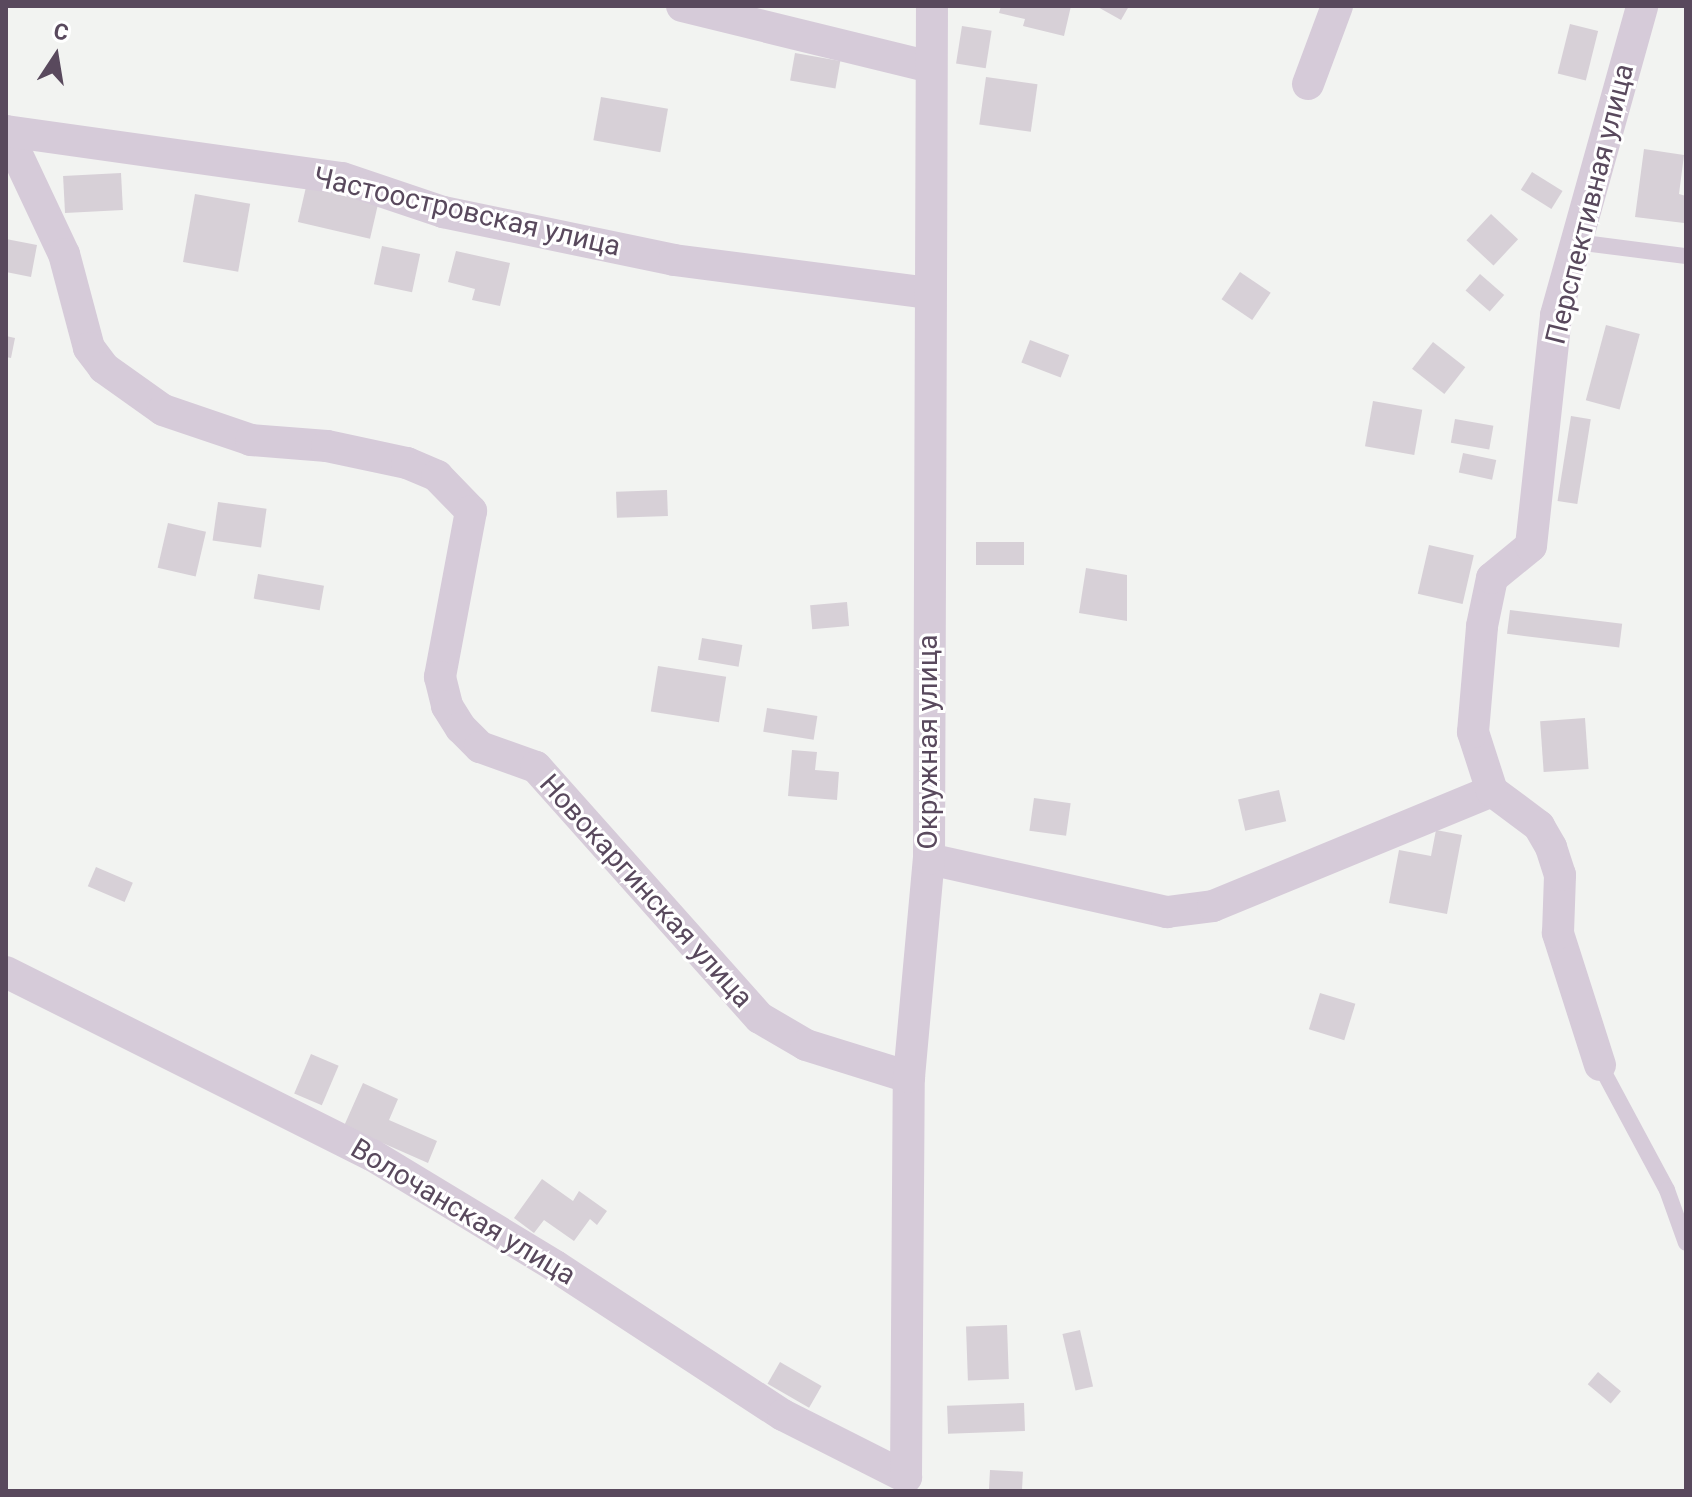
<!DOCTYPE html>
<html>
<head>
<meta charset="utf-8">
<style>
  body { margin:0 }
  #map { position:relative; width:1692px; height:1497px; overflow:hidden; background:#f2f3f1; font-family:Roboto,sans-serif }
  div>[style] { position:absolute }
  .building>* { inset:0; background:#d7d0d7; transform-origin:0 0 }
  .lane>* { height:16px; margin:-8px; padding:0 8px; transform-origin:8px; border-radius:8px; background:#d6cbd9 }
  .street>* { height:32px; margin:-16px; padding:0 16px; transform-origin:16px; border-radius:16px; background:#d6cbd9 }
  span { translate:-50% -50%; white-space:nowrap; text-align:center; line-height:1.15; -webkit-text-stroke:6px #fff; paint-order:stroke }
  .street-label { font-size:28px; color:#59495d }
  .frame { position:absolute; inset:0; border:8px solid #59495d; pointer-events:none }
  .north { position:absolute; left:16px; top:16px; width:80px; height:80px; -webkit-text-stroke:6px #fff; paint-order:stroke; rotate:12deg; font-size:22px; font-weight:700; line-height:32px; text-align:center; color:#59495d }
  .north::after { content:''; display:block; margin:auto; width:28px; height:36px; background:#59495d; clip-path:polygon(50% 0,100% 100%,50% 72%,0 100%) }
</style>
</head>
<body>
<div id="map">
  <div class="building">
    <i style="clip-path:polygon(1001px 6px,1071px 6px,1064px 36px,1023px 26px,1025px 19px,999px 13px)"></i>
    <i style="clip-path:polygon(1096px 6px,1129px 6px,1121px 20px)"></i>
    <i style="left:1570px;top:24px;width:29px;height:51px;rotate:14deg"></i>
    <i style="left:962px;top:26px;width:30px;height:38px;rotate:9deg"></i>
    <i style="left:795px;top:53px;width:46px;height:28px;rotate:10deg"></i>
    <i style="left:986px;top:77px;width:52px;height:48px;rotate:8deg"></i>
    <i style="left:601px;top:97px;width:68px;height:44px;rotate:10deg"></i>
    <i style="clip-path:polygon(1644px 149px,1684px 155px,1679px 194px,1686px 196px,1684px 223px,1635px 217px)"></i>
    <i style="left:1532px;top:172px;width:36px;height:21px;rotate:32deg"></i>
    <i style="left:121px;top:173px;width:37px;height:58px;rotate:87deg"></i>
    <i style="left:306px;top:187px;width:74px;height:36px;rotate:13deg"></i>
    <i style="left:195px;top:194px;width:56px;height:69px;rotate:10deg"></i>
    <i style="left:1491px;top:214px;width:37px;height:36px;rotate:43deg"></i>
    <i style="clip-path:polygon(6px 239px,37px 245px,31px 277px,6px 272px)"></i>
    <i style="left:382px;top:246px;width:39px;height:39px;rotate:12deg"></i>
    <i style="clip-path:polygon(456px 251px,510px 263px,500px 306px,472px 300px,475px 289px,448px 282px)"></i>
    <i style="left:1240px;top:272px;width:37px;height:33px;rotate:34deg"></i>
    <i style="left:1480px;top:274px;width:32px;height:22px;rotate:41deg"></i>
    <i style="left:1606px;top:325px;width:35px;height:78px;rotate:15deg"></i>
    <i style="clip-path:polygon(6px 336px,15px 338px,11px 358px,6px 357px)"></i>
    <i style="left:1030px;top:340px;width:42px;height:24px;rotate:21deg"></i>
    <i style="left:1433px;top:342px;width:41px;height:34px;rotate:38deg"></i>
    <i style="left:1373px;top:401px;width:50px;height:46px;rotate:10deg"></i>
    <i style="left:1571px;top:416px;width:20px;height:86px;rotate:9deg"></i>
    <i style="left:1455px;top:419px;width:39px;height:24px;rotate:10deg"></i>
    <i style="left:1463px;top:453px;width:34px;height:20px;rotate:12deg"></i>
    <i style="left:667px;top:490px;width:26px;height:51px;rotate:88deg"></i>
    <i style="left:218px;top:502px;width:49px;height:39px;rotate:8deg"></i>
    <i style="left:168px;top:523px;width:39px;height:46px;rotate:13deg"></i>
    <i style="left:976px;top:542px;width:48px;height:23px"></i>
    <i style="left:1429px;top:545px;width:46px;height:50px;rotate:13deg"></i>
    <i style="clip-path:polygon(1086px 568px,1127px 575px,1127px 621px,1079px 613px)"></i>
    <i style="left:258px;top:574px;width:67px;height:25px;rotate:10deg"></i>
    <i style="left:847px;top:602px;width:24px;height:37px;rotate:85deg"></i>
    <i style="left:1510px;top:610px;width:113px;height:24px;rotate:7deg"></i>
    <i style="left:702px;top:638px;width:41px;height:22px;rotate:10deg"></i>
    <i style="left:658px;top:666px;width:69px;height:46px;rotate:9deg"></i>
    <i style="left:767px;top:708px;width:51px;height:24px;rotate:9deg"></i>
    <i style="left:1585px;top:718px;width:51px;height:45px;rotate:86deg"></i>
    <i style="clip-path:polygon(792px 750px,817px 752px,815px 770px,839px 772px,837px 800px,788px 796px)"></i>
    <i style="left:1279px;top:790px;width:32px;height:42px;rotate:77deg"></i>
    <i style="left:1034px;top:798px;width:37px;height:33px;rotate:8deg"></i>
    <i style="clip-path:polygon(1436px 830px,1462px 835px,1447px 914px,1389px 903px,1399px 850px,1431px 856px)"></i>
    <i style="left:96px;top:867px;width:40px;height:21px;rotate:23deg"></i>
    <i style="left:1320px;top:993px;width:37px;height:38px;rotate:17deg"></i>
    <i style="left:311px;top:1054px;width:30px;height:43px;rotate:23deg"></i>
    <i style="clip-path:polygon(363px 1083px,398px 1099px,389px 1120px,437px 1141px,428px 1163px,344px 1126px)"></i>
    <i style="clip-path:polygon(542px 1179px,573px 1201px,579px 1191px,607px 1211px,597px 1225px,590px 1219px,574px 1241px,544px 1220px,534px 1233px,514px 1218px)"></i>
    <i style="left:1007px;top:1325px;width:54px;height:41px;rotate:88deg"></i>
    <i style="left:1080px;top:1330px;width:58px;height:18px;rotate:77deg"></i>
    <i style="left:780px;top:1362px;width:48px;height:25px;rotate:30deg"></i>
    <i style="left:1598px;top:1372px;width:30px;height:16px;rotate:40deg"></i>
    <i style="left:1024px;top:1403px;width:28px;height:77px;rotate:88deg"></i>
    <i style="left:990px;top:1470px;width:33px;height:21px;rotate:3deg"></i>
  </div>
  <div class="lane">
    <i style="left:1576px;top:242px;width:111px;rotate:7.3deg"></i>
    <i style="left:1600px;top:1065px;width:142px;rotate:61.8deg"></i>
    <i style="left:1667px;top:1190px;width:56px;rotate:70.3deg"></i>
  </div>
  <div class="street">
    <i style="left:682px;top:6px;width:256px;rotate:13.8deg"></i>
    <i style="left:1308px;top:84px;width:83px;rotate:-69.6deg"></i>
    <i style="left:6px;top:131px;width:136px;rotate:64.8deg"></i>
    <i style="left:64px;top:254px;width:97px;rotate:75.1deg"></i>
    <i style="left:89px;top:348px;width:25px;rotate:53deg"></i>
    <i style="left:104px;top:368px;width:72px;rotate:35.4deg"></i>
    <i style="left:163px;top:410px;width:93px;rotate:18.8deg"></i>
    <i style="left:251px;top:440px;width:76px;rotate:4.5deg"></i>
    <i style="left:327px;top:446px;width:82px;rotate:12deg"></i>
    <i style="left:407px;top:463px;width:33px;rotate:23deg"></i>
    <i style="left:437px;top:476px;width:49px;rotate:45.8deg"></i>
    <i style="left:471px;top:511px;width:169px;rotate:100.6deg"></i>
    <i style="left:440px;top:677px;width:30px;rotate:76deg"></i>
    <i style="left:447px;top:706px;width:26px;rotate:58deg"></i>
    <i style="left:461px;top:728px;width:27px;rotate:45deg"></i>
    <i style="left:480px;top:747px;width:59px;rotate:19.7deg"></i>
    <i style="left:536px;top:767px;width:336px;rotate:48.3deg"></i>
    <i style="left:760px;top:1018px;width:53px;rotate:30.4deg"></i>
    <i style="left:806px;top:1045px;width:108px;rotate:17.3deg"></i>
    <i style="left:6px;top:131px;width:339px;rotate:8deg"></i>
    <i style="left:342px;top:178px;width:107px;rotate:18.6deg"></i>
    <i style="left:443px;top:212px;width:236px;rotate:11.7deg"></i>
    <i style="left:674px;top:260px;width:256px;rotate:7.4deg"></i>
    <i style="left:929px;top:859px;width:244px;rotate:12.6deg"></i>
    <i style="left:1167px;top:912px;width:46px;rotate:-7.4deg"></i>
    <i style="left:1213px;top:906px;width:302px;rotate:-22.4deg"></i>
    <i style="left:6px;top:972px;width:409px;rotate:26.6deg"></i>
    <i style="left:372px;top:1155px;width:214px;rotate:31.2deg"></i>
    <i style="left:555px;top:1266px;width:272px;rotate:33.2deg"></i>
    <i style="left:783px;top:1415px;width:138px;rotate:26.8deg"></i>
    <i style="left:906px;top:1477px;width:400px;rotate:-89.6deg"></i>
    <i style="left:909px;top:1077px;width:219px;rotate:-84.8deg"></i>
    <i style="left:929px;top:859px;width:853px;rotate:-89.8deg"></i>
    <i style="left:1600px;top:1065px;width:139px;rotate:-107.7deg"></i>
    <i style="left:1558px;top:933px;width:58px;rotate:-88deg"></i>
    <i style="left:1560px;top:875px;width:29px;rotate:-108deg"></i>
    <i style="left:1551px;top:847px;width:24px;rotate:-120deg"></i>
    <i style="left:1539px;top:826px;width:59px;rotate:-143.3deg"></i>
    <i style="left:1492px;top:791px;width:62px;rotate:-107.9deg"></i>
    <i style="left:1473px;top:732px;width:106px;rotate:-85.1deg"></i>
    <i style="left:1482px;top:626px;width:49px;rotate:-78.2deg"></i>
    <i style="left:1492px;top:578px;width:50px;rotate:-39.4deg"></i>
    <i style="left:1531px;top:546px;width:232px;rotate:-83.8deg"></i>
    <i style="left:1556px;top:315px;width:321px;rotate:-74.4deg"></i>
  </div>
  <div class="street-label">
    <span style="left:1590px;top:204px;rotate:-76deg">Перспективная улица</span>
    <span style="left:467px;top:212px;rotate:13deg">Частоостровская улица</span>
    <span style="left:928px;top:742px;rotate:-90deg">Окружная улица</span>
    <span style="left:646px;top:891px;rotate:48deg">Новокаргинская улица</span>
    <span style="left:463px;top:1212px;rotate:31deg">Волочанская улица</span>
  </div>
  <div class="frame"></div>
  <div class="north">С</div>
</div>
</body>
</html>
